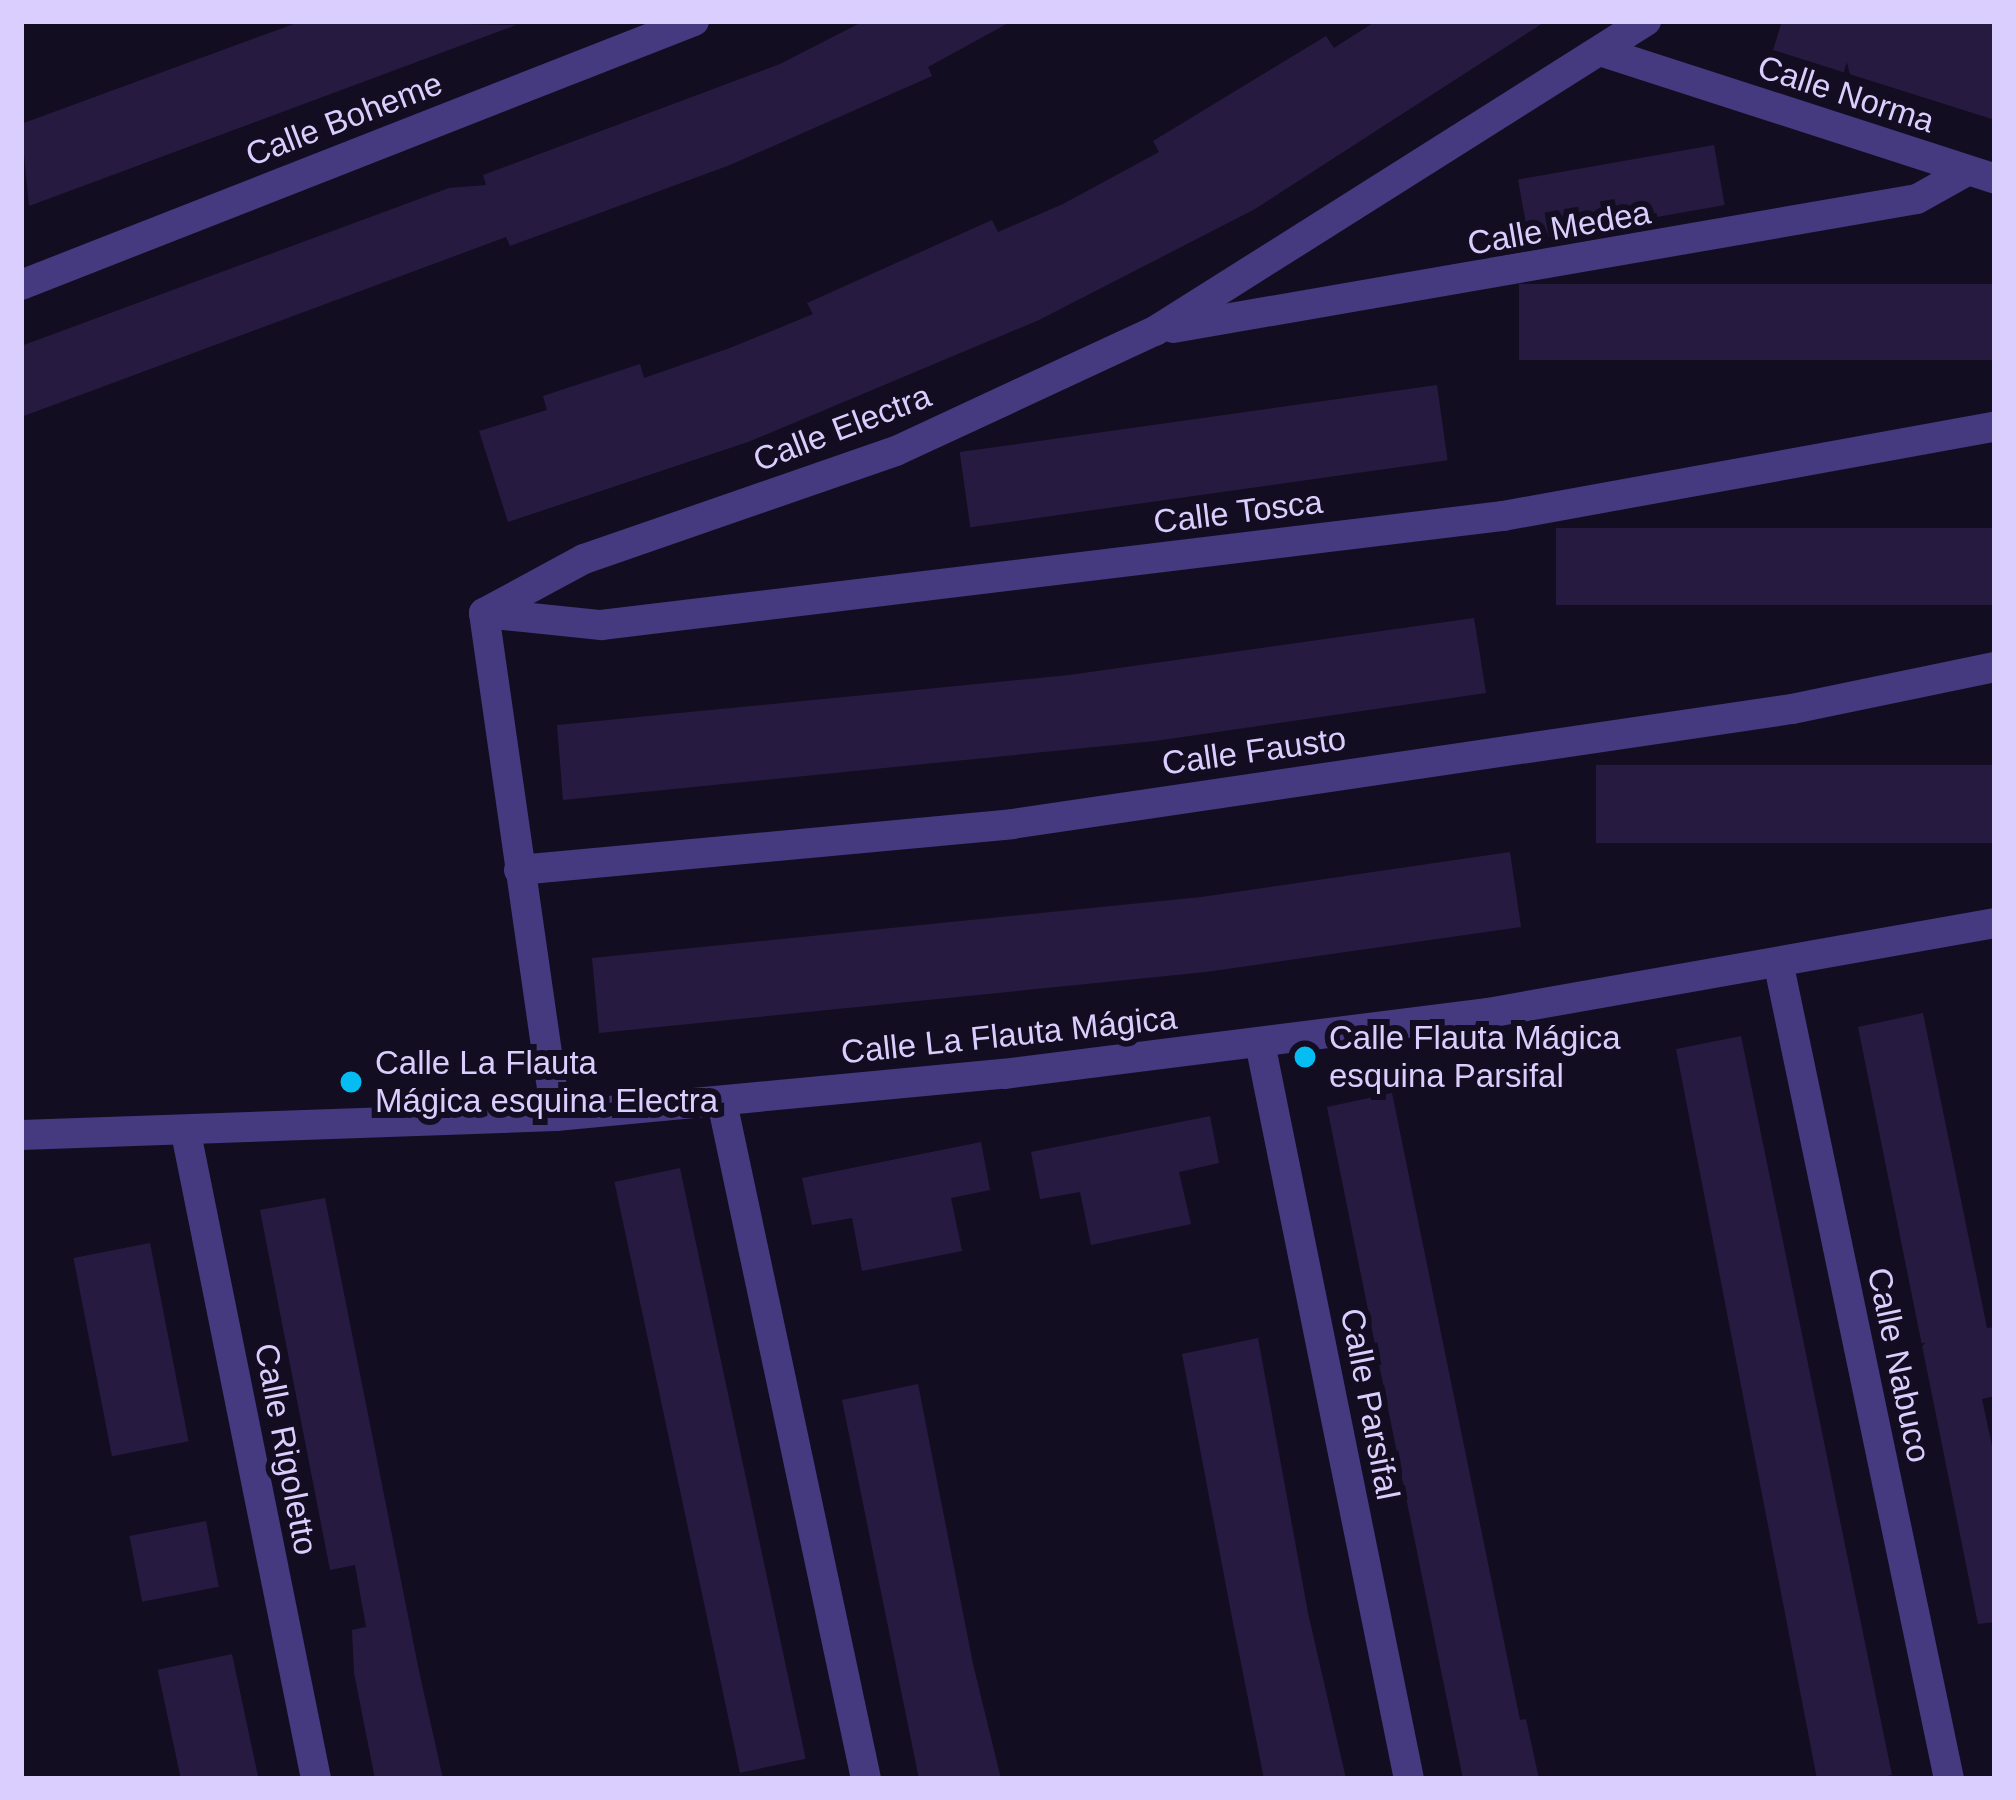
<!DOCTYPE html>
<html>
<head>
<meta charset="utf-8">
<style>
  body { margin:0 }
  #map { position:relative; width:2016px; height:1800px; overflow:hidden; background:#130d21; font-family:Helvetica,sans-serif }
  div>[style] { position:absolute }
  .building>* { inset:0; background:#271a41; transform-origin:0 0 }
  .minor>* { height:30px; margin:-15px; padding:0 15px; transform-origin:15px; border-radius:15px; background:#45397f }
  .dots>* { width:33px; height:33px; translate:-50% -50%; box-sizing:border-box; border:6px solid #130d21; border-radius:50% }
  span { translate:-50% -50%; white-space:nowrap; text-align:center; line-height:1.15; -webkit-text-stroke:12px #130d21; paint-order:stroke }
  .street-label { font-size:33px; color:#dacefe }
  .poi-label { font-size:33px; color:#dacefe }
  .left { translate:0 -50%; text-align:left }
  .frame { position:absolute; inset:0; border:24px solid #dacefe; pointer-events:none }
</style>
</head>
<body>
<div id="map">
  <div class="building">
    <i style="clip-path:polygon(302px 21px,516px 25px,29px 206px,21px 124px)"></i>
    <i style="clip-path:polygon(864px 21px,1012px 21px,928px 67px,932px 76px,730px 165px,510px 246px,506px 237px,21px 417px,21px 346px,449px 188px,486px 185px,483px 175px,780px 64px)"></i>
    <i style="clip-path:polygon(1376px 21px,1546px 21px,1255px 209px,1039px 320px,748px 442px,508px 522px,479px 431px,547px 410px,543px 396px,640px 364px,644px 378px,730px 348px,813px 314px,807px 303px,992px 220px,998px 232px,1063px 204px,1159px 152px,1153px 141px,1326px 36px,1334px 48px)"></i>
    <i style="clip-path:polygon(1782px 21px,1995px 21px,1995px 120px,1773px 50px)"></i>
    <i style="left:1714px;top:145px;width:61px;height:199px;rotate:80deg"></i>
    <i style="left:1995px;top:284px;width:76px;height:476px;rotate:90deg"></i>
    <i style="left:1437px;top:385px;width:76px;height:482px;rotate:82deg"></i>
    <i style="left:1995px;top:528px;width:77px;height:439px;rotate:90deg"></i>
    <i style="clip-path:polygon(1474px 618px,1486px 693px,1155px 741px,563px 800px,557px 725px,1069px 675px)"></i>
    <i style="left:1995px;top:765px;width:78px;height:399px;rotate:90deg"></i>
    <i style="clip-path:polygon(1510px 852px,1521px 927px,1206px 972px,599px 1033px,592px 958px,1201px 897px)"></i>
    <i style="clip-path:polygon(1923px 1013px,1987px 1328px,1995px 1327px,1995px 1396px,1982px 1399px,1995px 1460px,1995px 1622px,1978px 1624px,1858px 1027px)"></i>
    <i style="clip-path:polygon(1741px 1036px,1892px 1775px,1872px 1779px,1817px 1779px,1676px 1049px)"></i>
    <i style="clip-path:polygon(1392px 1093px,1520px 1720px,1526px 1719px,1539px 1779px,1463px 1779px,1327px 1107px)"></i>
    <i style="clip-path:polygon(1210px 1116px,1219px 1163px,1179px 1172px,1191px 1224px,1091px 1245px,1080px 1192px,1040px 1199px,1031px 1152px)"></i>
    <i style="clip-path:polygon(981px 1142px,990px 1190px,951px 1198px,962px 1251px,862px 1271px,852px 1218px,812px 1225px,802px 1178px)"></i>
    <i style="left:680px;top:1168px;width:604px;height:67px;rotate:78deg"></i>
    <i style="clip-path:polygon(325px 1198px,419px 1671px,443px 1779px,375px 1779px,354px 1673px,352px 1630px,366px 1627px,355px 1565px,330px 1570px,260px 1210px)"></i>
    <i style="left:150px;top:1243px;width:202px;height:78px;rotate:79deg"></i>
    <i style="clip-path:polygon(1258px 1338px,1308px 1613px,1346px 1779px,1264px 1779px,1234px 1628px,1182px 1354px)"></i>
    <i style="clip-path:polygon(918px 1384px,973px 1664px,1001px 1779px,919px 1779px,842px 1400px)"></i>
    <i style="left:206px;top:1521px;width:67px;height:78px;rotate:79deg"></i>
    <i style="left:232px;top:1654px;width:128px;height:76px;rotate:78deg"></i>
  </div>
  <div class="minor">
    <i style="left:1606px;top:53px;width:409px;rotate:17.9deg"></i>
    <i style="left:21px;top:285px;width:723px;rotate:-21.42deg"></i>
    <i style="left:1173px;top:328px;width:755px;rotate:-9.84deg"></i>
    <i style="left:1917px;top:199px;width:57px;rotate:-29.2deg"></i>
    <i style="left:484px;top:613px;width:118px;rotate:5.9deg"></i>
    <i style="left:601px;top:625px;width:909px;rotate:-6.89deg"></i>
    <i style="left:1503px;top:516px;width:500px;rotate:-10.3deg"></i>
    <i style="left:519px;top:870px;width:495px;rotate:-5.3deg"></i>
    <i style="left:1012px;top:824px;width:788px;rotate:-8.39deg"></i>
    <i style="left:1792px;top:709px;width:207px;rotate:-11.7deg"></i>
    <i style="left:1779px;top:966px;width:831px;rotate:78.19deg"></i>
    <i style="left:1260px;top:1043px;width:751px;rotate:78.56deg"></i>
    <i style="left:722px;top:1102px;width:692px;rotate:77.99deg"></i>
    <i style="left:556px;top:1116px;width:508px;rotate:-98.15deg"></i>
    <i style="left:484px;top:613px;width:114px;rotate:-28.4deg"></i>
    <i style="left:584px;top:559px;width:330px;rotate:-19.1deg"></i>
    <i style="left:896px;top:451px;width:285px;rotate:-24.9deg"></i>
    <i style="left:1155px;top:331px;width:581px;rotate:-32.27deg"></i>
    <i style="left:186px;top:1133px;width:659px;rotate:78.62deg"></i>
    <i style="left:21px;top:1135px;width:535px;rotate:-2.03deg"></i>
    <i style="left:556px;top:1116px;width:450px;rotate:-5.4deg"></i>
    <i style="left:1004px;top:1074px;width:488px;rotate:-7.2deg"></i>
    <i style="left:1488px;top:1013px;width:515px;rotate:-10.07deg"></i>
  </div>
  <div class="dots">
    <i style="left:1305px;top:1057px;background:#05bcf3"></i>
    <i style="left:351px;top:1082px;background:#05bcf3"></i>
  </div>
  <div class="street-label">
    <span style="left:1846px;top:94px;rotate:18deg">Calle Norma</span>
    <span style="left:344px;top:119px;rotate:-21deg">Calle Boheme</span>
    <span style="left:1559px;top:228px;rotate:-10deg">Calle Medea</span>
    <span style="left:842px;top:428px;rotate:-21deg">Calle Electra</span>
    <span style="left:1238px;top:512px;rotate:-7deg">Calle Tosca</span>
    <span style="left:1254px;top:751px;rotate:-8deg">Calle Fausto</span>
    <span style="left:1009px;top:1035px;rotate:-6deg">Calle La Flauta Mágica</span>
    <span style="left:1899px;top:1365px;rotate:78deg">Calle Nabuco</span>
    <span style="left:1370px;top:1404px;rotate:79deg">Calle Parsifal</span>
    <span style="left:286px;top:1449px;rotate:79deg">Calle Rigoletto</span>
  </div>
  <div class="poi-label">
    <span class="left" style="left:1329px;top:1057px">Calle Flauta Mágica<br>esquina Parsifal</span>
    <span class="left" style="left:375px;top:1082px">Calle La Flauta<br>Mágica esquina Electra</span>
  </div>
  <div class="frame"></div>
</div>
</body>
</html>
